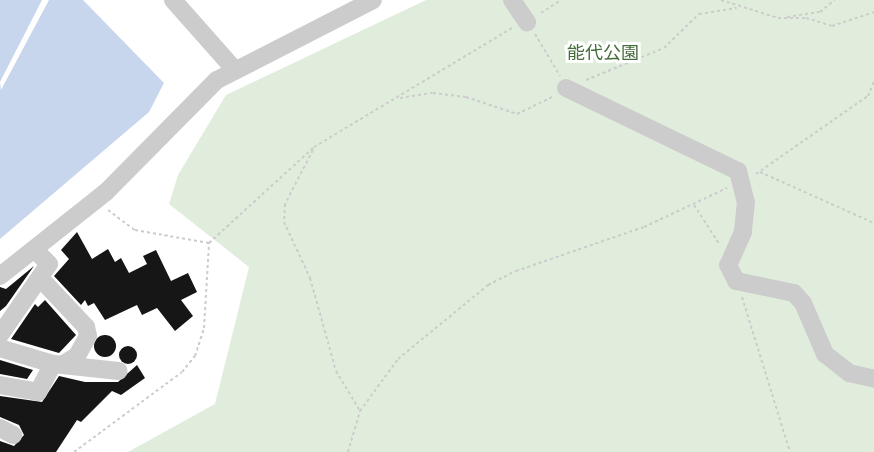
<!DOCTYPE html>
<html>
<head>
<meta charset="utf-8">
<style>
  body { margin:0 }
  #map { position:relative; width:874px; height:452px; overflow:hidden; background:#fff; font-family:"Asap Condensed","Noto Sans JP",sans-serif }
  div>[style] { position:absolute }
  .green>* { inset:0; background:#e1eddc }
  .water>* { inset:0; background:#c7d5ed }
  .pier>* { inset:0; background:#fff }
  .building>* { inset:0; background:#161616 }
  .round { border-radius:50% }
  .path>* { height:2px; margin-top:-1px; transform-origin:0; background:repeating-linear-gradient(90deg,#ccc 0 3px,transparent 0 6px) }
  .minor>* { height:18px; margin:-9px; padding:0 9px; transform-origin:9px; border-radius:9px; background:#ccc }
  span { translate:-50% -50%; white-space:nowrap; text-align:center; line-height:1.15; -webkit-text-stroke:6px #fff; paint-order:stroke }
  .park-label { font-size:18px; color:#456d3a }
</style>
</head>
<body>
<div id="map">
  <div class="green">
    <i style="clip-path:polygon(426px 0,874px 0,874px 452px,128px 452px,215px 404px,249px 267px,169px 204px,178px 175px,226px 95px)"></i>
  </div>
  <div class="water">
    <i style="clip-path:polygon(0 0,83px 0,164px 83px,149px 112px,0 239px)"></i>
  </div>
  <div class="pier">
    <i style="clip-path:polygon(42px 0,49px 0,1px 90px,0 82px)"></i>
  </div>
  <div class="building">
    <i style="clip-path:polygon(77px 232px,92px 259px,108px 249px,115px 262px,121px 258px,129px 273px,147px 264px,143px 256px,156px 250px,171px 281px,188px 273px,197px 292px,181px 300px,193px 316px,175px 331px,157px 308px,142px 315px,137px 305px,105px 320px,94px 303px,88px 306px,85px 300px,81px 305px,54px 276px,69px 259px,61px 250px)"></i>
    <i style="clip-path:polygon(34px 266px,6px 306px,0 311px,0 287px,6px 289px)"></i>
    <i style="clip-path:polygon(45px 300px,76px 335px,59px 353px,11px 339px,35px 304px,38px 307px)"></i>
    <i class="round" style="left:94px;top:335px;width:22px;height:22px"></i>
    <i class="round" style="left:119px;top:346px;width:18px;height:18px"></i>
    <i style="clip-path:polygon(0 360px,33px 370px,27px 379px,0 374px)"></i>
    <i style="clip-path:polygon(137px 365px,145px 378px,121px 395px,112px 391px,81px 422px,77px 420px,56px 452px,0 452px,0 441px,14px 446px,24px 435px,19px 425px,0 417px,0 396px,42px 402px,59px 376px,85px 382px,118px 382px)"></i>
  </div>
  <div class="path">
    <i style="left:721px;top:0;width:60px;rotate:17.5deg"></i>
    <i style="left:778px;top:18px;width:28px"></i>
    <i style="left:806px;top:18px;width:27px;rotate:17deg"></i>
    <i style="left:832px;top:26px;width:44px;rotate:-18.4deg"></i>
    <i style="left:541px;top:13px;width:24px;rotate:-33deg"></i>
    <i style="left:787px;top:17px;width:33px;rotate:-9deg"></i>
    <i style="left:820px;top:12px;width:19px;rotate:-39deg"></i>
    <i style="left:535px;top:34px;width:49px;rotate:59.2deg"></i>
    <i style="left:586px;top:80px;width:84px;rotate:-22.3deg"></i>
    <i style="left:664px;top:48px;width:49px;rotate:-44.2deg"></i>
    <i style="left:699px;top:14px;width:38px;rotate:-9deg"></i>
    <i style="left:400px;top:98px;width:33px;rotate:-9deg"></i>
    <i style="left:433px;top:93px;width:33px;rotate:7deg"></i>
    <i style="left:466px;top:97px;width:54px;rotate:18.4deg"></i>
    <i style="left:517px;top:114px;width:41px;rotate:-25.9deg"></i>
    <i style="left:313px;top:150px;width:61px;rotate:117.4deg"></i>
    <i style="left:285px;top:204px;width:18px;rotate:93deg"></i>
    <i style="left:284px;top:222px;width:62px;rotate:65.1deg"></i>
    <i style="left:310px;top:278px;width:97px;rotate:74.4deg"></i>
    <i style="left:336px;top:371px;width:47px;rotate:59deg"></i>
    <i style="left:760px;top:172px;width:125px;rotate:24.1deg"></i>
    <i style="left:756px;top:174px;width:136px;rotate:-34.9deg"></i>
    <i style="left:868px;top:96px;width:16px;rotate:-68deg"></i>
    <i style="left:694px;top:205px;width:48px;rotate:57deg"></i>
    <i style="left:108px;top:210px;width:34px;rotate:37deg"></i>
    <i style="left:135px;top:230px;width:75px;rotate:10deg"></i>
    <i style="left:742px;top:297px;width:162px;rotate:72.8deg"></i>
    <i style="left:74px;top:452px;width:134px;rotate:-36.5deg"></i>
    <i style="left:182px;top:372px;width:21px;rotate:-51deg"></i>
    <i style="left:195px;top:356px;width:29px;rotate:-72deg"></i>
    <i style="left:204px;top:328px;width:85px;rotate:-86.6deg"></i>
    <i style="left:209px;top:243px;width:142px;rotate:-42.4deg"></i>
    <i style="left:314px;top:147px;width:231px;rotate:-31deg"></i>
    <i style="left:348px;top:452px;width:43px;rotate:-73.7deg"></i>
    <i style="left:360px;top:411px;width:64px;rotate:-53.8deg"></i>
    <i style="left:398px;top:359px;width:117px;rotate:-39.4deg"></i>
    <i style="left:488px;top:285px;width:31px;rotate:-27deg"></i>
    <i style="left:516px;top:271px;width:135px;rotate:-19deg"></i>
    <i style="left:644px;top:227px;width:92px;rotate:-25.2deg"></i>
  </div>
  <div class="minor">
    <i style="left:173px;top:0;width:92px;rotate:48.5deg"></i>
    <i style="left:512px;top:0;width:27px;rotate:56deg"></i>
    <i style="left:566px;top:88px;width:191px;rotate:25.8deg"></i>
    <i style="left:738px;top:171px;width:32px;rotate:76deg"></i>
    <i style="left:746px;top:202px;width:30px;rotate:96deg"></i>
    <i style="left:743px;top:232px;width:36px;rotate:114deg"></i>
    <i style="left:728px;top:265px;width:18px;rotate:63deg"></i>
    <i style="left:736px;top:281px;width:59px;rotate:11.7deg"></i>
    <i style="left:794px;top:293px;width:13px;rotate:48deg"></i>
    <i style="left:803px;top:303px;width:56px;rotate:66.7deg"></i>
    <i style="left:825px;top:354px;width:31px;rotate:38deg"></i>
    <i style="left:849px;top:373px;width:26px;rotate:13deg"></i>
    <i style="left:0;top:276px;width:135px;rotate:-38.4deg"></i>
    <i style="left:106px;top:192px;width:158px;rotate:-45.3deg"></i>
    <i style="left:217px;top:80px;width:175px;rotate:-27.1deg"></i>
    <i style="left:41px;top:279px;width:66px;rotate:46.8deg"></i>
    <i style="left:86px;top:327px;width:9px;rotate:77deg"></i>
    <i style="left:88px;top:336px;width:23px;rotate:119deg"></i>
    <i style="left:77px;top:356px;width:16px;rotate:150deg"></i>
    <i style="left:0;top:335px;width:86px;rotate:-55.4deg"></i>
    <i style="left:49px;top:264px;width:20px;rotate:-135deg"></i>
    <i style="left:0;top:348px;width:55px;rotate:16.8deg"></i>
    <i style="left:53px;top:364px;width:66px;rotate:6.1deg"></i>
    <i style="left:0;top:385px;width:39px;rotate:10deg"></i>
    <i style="left:38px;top:392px;width:32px;rotate:-62deg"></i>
    <i style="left:0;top:428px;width:15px;rotate:28deg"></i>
  </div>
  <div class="park-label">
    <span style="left:603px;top:53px">能代公園</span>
  </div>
</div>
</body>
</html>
